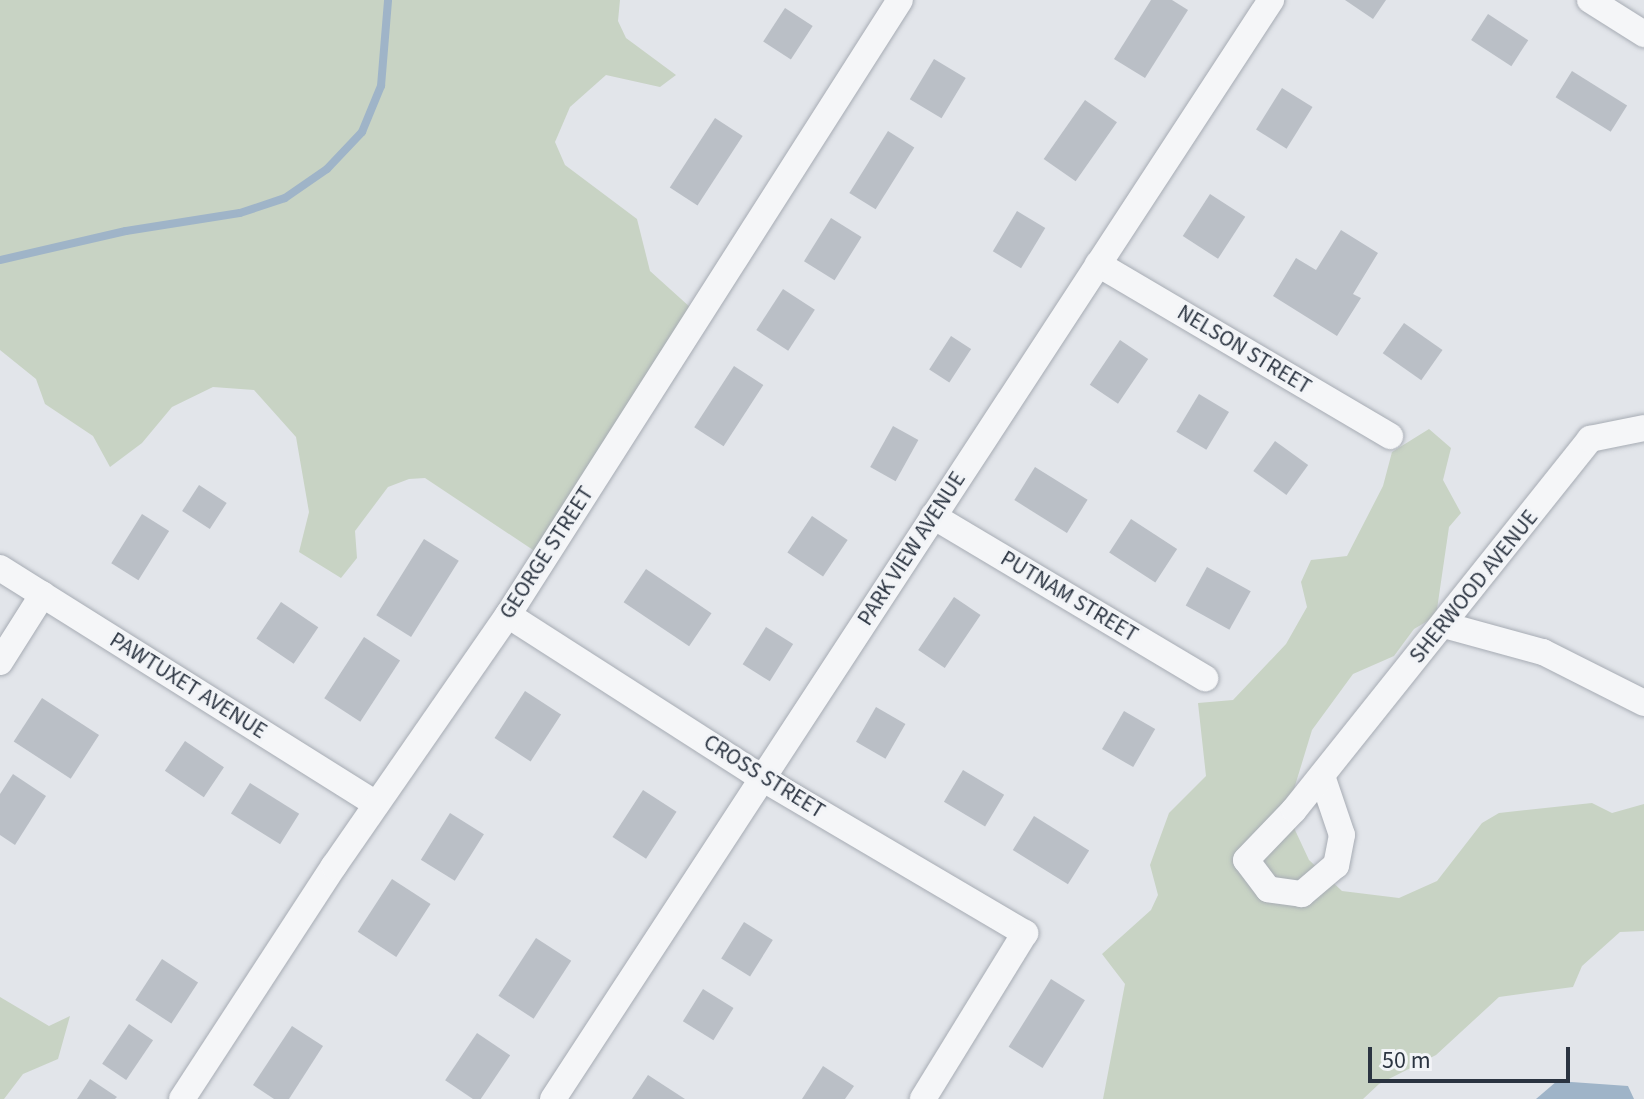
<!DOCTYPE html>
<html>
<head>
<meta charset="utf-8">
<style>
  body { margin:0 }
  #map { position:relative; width:1644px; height:1099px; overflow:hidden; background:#e2e5ea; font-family:"Source Sans 3",sans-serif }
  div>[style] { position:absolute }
  .green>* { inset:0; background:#c8d3c4 }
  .water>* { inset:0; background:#9fb4c8 }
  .stream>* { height:8px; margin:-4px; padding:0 4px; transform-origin:4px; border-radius:4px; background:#9fb4c8 }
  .building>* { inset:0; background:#babfc6; transform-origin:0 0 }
  .roads { filter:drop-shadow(0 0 2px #a7acb4) drop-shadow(0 0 2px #a7acb4) }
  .minor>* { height:26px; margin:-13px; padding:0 13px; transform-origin:13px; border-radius:13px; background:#f5f6f8 }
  span { translate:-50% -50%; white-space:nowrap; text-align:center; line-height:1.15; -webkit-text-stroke:6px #f2f4f7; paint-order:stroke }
  .street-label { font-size:22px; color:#2b3441 }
  .scale { position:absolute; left:1368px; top:1047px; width:202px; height:36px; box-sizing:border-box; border:4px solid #2b3441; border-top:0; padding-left:10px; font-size:24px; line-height:28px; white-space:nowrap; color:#2b3441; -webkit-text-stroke:6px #f2f4f7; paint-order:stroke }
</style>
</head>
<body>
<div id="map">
  <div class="green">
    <i style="clip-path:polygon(0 0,620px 0,618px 21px,626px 38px,676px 75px,660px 87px,606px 75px,570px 107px,555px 142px,565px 165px,637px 219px,650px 271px,701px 317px,542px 556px,425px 478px,409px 479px,388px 487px,355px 531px,357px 558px,341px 578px,299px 552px,309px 512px,296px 437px,254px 390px,213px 387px,172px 407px,142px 443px,110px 467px,93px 436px,45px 404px,36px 379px,0 350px)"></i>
    <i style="clip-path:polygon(1429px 429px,1451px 448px,1443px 480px,1461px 513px,1449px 527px,1436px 616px,1414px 629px,1394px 656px,1353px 674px,1312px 730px,1294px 789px,1295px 830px,1309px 860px,1342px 891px,1399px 898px,1437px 881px,1482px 823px,1499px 813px,1592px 803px,1612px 813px,1644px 804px,1644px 931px,1620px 932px,1582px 966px,1573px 987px,1499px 997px,1436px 1055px,1379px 1084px,1363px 1099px,1103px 1099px,1125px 984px,1102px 954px,1151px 910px,1158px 895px,1150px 865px,1169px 813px,1206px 776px,1198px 703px,1233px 700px,1286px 644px,1307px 607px,1301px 582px,1311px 560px,1347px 556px,1383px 486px,1392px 452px)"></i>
    <i style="clip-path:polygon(0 997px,49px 1026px,70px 1016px,58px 1059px,23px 1074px,4px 1099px,0 1099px)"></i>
  </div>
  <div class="water">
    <i style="clip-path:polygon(1557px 1081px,1628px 1086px,1634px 1099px,1536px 1099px)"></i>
  </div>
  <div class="stream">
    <i style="left:0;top:260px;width:129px;rotate:-13deg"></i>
    <i style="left:126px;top:231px;width:115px;rotate:-9deg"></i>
    <i style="left:240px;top:213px;width:47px;rotate:-18.4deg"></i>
    <i style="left:285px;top:198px;width:51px;rotate:-34.6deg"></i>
    <i style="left:327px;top:169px;width:51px;rotate:-46.6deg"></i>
    <i style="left:362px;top:132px;width:50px;rotate:-67.6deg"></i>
    <i style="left:381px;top:86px;width:86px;rotate:-85.3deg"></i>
  </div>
  <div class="building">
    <i style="clip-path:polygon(1151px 0,1172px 0,1188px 10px,1145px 78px,1114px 59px)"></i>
    <i style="clip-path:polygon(1345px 0,1386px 0,1373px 19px)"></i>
    <i style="left:785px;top:8px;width:33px;height:40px;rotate:33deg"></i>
    <i style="left:1488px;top:14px;width:48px;height:31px;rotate:33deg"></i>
    <i style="left:934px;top:59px;width:37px;height:47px;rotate:31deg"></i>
    <i style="left:1572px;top:71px;width:65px;height:31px;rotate:32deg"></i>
    <i style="left:1282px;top:88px;width:36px;height:49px;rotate:32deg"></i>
    <i style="left:1085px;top:100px;width:39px;height:72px;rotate:35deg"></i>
    <i style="left:715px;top:118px;width:33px;height:83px;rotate:33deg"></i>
    <i style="left:888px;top:131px;width:31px;height:73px;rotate:32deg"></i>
    <i style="left:1210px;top:194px;width:42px;height:50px;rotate:33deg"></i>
    <i style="left:1017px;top:211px;width:33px;height:47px;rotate:31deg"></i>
    <i style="left:831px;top:218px;width:36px;height:51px;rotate:32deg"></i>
    <i style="clip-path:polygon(1341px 230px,1378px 253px,1353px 294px,1361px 298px,1337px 336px,1273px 296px,1296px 258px,1316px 270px)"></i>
    <i style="left:783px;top:289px;width:38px;height:49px;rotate:33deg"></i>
    <i style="left:1404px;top:323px;width:47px;height:37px;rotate:35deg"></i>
    <i style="left:951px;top:336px;width:24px;height:40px;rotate:33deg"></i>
    <i style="left:1120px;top:340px;width:34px;height:54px;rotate:34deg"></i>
    <i style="left:734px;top:366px;width:35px;height:73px;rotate:33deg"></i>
    <i style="left:1199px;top:394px;width:35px;height:44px;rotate:31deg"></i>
    <i style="left:893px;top:426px;width:29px;height:47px;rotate:29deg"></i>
    <i style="left:1275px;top:441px;width:41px;height:37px;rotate:36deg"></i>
    <i style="left:1035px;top:467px;width:62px;height:39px;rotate:32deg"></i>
    <i style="left:199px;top:485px;width:33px;height:31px;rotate:33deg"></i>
    <i style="left:142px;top:514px;width:32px;height:58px;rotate:32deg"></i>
    <i style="left:812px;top:516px;width:43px;height:44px;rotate:34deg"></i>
    <i style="left:1131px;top:519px;width:55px;height:40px;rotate:33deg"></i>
    <i style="left:424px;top:539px;width:41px;height:90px;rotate:32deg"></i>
    <i style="left:1207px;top:567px;width:50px;height:44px;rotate:29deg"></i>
    <i style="left:646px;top:569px;width:79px;height:40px;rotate:34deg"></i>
    <i style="left:954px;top:597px;width:32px;height:64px;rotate:34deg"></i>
    <i style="left:281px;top:602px;width:45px;height:44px;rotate:34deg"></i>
    <i style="left:766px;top:627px;width:32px;height:44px;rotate:32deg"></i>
    <i style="left:364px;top:637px;width:43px;height:73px;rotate:33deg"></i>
    <i style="left:525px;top:691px;width:43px;height:56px;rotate:33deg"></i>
    <i style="left:42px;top:698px;width:68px;height:52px;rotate:33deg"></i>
    <i style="left:876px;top:707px;width:34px;height:40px;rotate:30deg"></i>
    <i style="left:1124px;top:711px;width:36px;height:44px;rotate:30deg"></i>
    <i style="left:185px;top:741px;width:47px;height:36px;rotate:34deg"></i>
    <i style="left:963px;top:770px;width:48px;height:37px;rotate:31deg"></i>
    <i style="clip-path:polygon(13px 774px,46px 796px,15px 845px,0 835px,0 794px)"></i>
    <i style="left:250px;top:783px;width:58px;height:36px;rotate:32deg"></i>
    <i style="left:643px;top:790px;width:40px;height:56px;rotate:33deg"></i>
    <i style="left:450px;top:813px;width:40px;height:55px;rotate:32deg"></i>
    <i style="left:1034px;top:816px;width:65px;height:40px;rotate:32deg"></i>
    <i style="left:392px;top:879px;width:46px;height:63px;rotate:33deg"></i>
    <i style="left:744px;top:922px;width:34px;height:43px;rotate:32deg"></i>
    <i style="left:536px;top:938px;width:42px;height:69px;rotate:33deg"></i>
    <i style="left:162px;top:959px;width:43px;height:49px;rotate:33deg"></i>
    <i style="left:1051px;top:979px;width:40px;height:80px;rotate:32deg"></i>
    <i style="left:703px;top:989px;width:36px;height:38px;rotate:32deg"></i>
    <i style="left:129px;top:1024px;width:29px;height:48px;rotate:34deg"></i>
    <i style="clip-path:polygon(292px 1026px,323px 1046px,289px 1099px,274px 1099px,253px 1085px)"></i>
    <i style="left:477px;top:1033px;width:40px;height:57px;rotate:34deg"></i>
    <i style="clip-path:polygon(823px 1066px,854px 1086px,845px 1099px,802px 1099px)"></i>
    <i style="clip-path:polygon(648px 1075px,685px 1099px,632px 1099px)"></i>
    <i style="clip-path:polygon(90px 1079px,117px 1097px,115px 1099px,77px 1099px)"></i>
  </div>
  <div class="roads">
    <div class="minor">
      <i style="left:1590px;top:0;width:64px;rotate:32.2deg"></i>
      <i style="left:1098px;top:264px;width:339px;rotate:30.5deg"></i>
      <i style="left:933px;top:516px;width:317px;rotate:30.8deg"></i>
      <i style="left:0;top:568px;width:444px;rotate:32.1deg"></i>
      <i style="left:508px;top:615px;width:305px;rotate:32.7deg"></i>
      <i style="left:765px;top:780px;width:302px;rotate:30.5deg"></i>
      <i style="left:1025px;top:933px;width:195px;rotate:121.6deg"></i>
      <i style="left:1444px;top:625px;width:103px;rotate:15.3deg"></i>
      <i style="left:1543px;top:652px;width:113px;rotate:26.8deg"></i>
      <i style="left:0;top:662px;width:80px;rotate:-57.7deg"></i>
      <i style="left:1322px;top:776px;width:62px;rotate:71.3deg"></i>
      <i style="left:1342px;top:835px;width:31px;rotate:101deg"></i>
      <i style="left:1336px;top:865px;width:45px;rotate:139.5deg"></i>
      <i style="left:1302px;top:894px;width:34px;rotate:-172deg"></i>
      <i style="left:1268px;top:889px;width:36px;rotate:-127deg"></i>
      <i style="left:1246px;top:860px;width:69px;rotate:-46.2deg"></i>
      <i style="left:1294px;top:810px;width:475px;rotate:-51.4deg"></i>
      <i style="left:1590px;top:439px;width:55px;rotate:-11.5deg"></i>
      <i style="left:182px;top:1099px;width:278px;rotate:-56.9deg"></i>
      <i style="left:334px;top:866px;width:305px;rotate:-55.3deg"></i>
      <i style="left:508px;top:615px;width:729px;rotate:-57.49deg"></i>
      <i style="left:553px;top:1099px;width:1313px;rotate:-56.84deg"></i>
    </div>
  </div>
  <div class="street-label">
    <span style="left:1244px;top:350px;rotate:31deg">NELSON STREET</span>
    <span style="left:912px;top:549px;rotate:-57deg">PARK VIEW AVENUE</span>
    <span style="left:547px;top:553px;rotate:-57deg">GEORGE STREET</span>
    <span style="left:1474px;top:587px;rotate:-51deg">SHERWOOD AVENUE</span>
    <span style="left:1069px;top:597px;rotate:31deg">PUTNAM STREET</span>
    <span style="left:188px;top:686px;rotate:32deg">PAWTUXET AVENUE</span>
    <span style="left:764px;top:777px;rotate:32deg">CROSS STREET</span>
  </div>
  <div class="scale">50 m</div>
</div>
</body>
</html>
